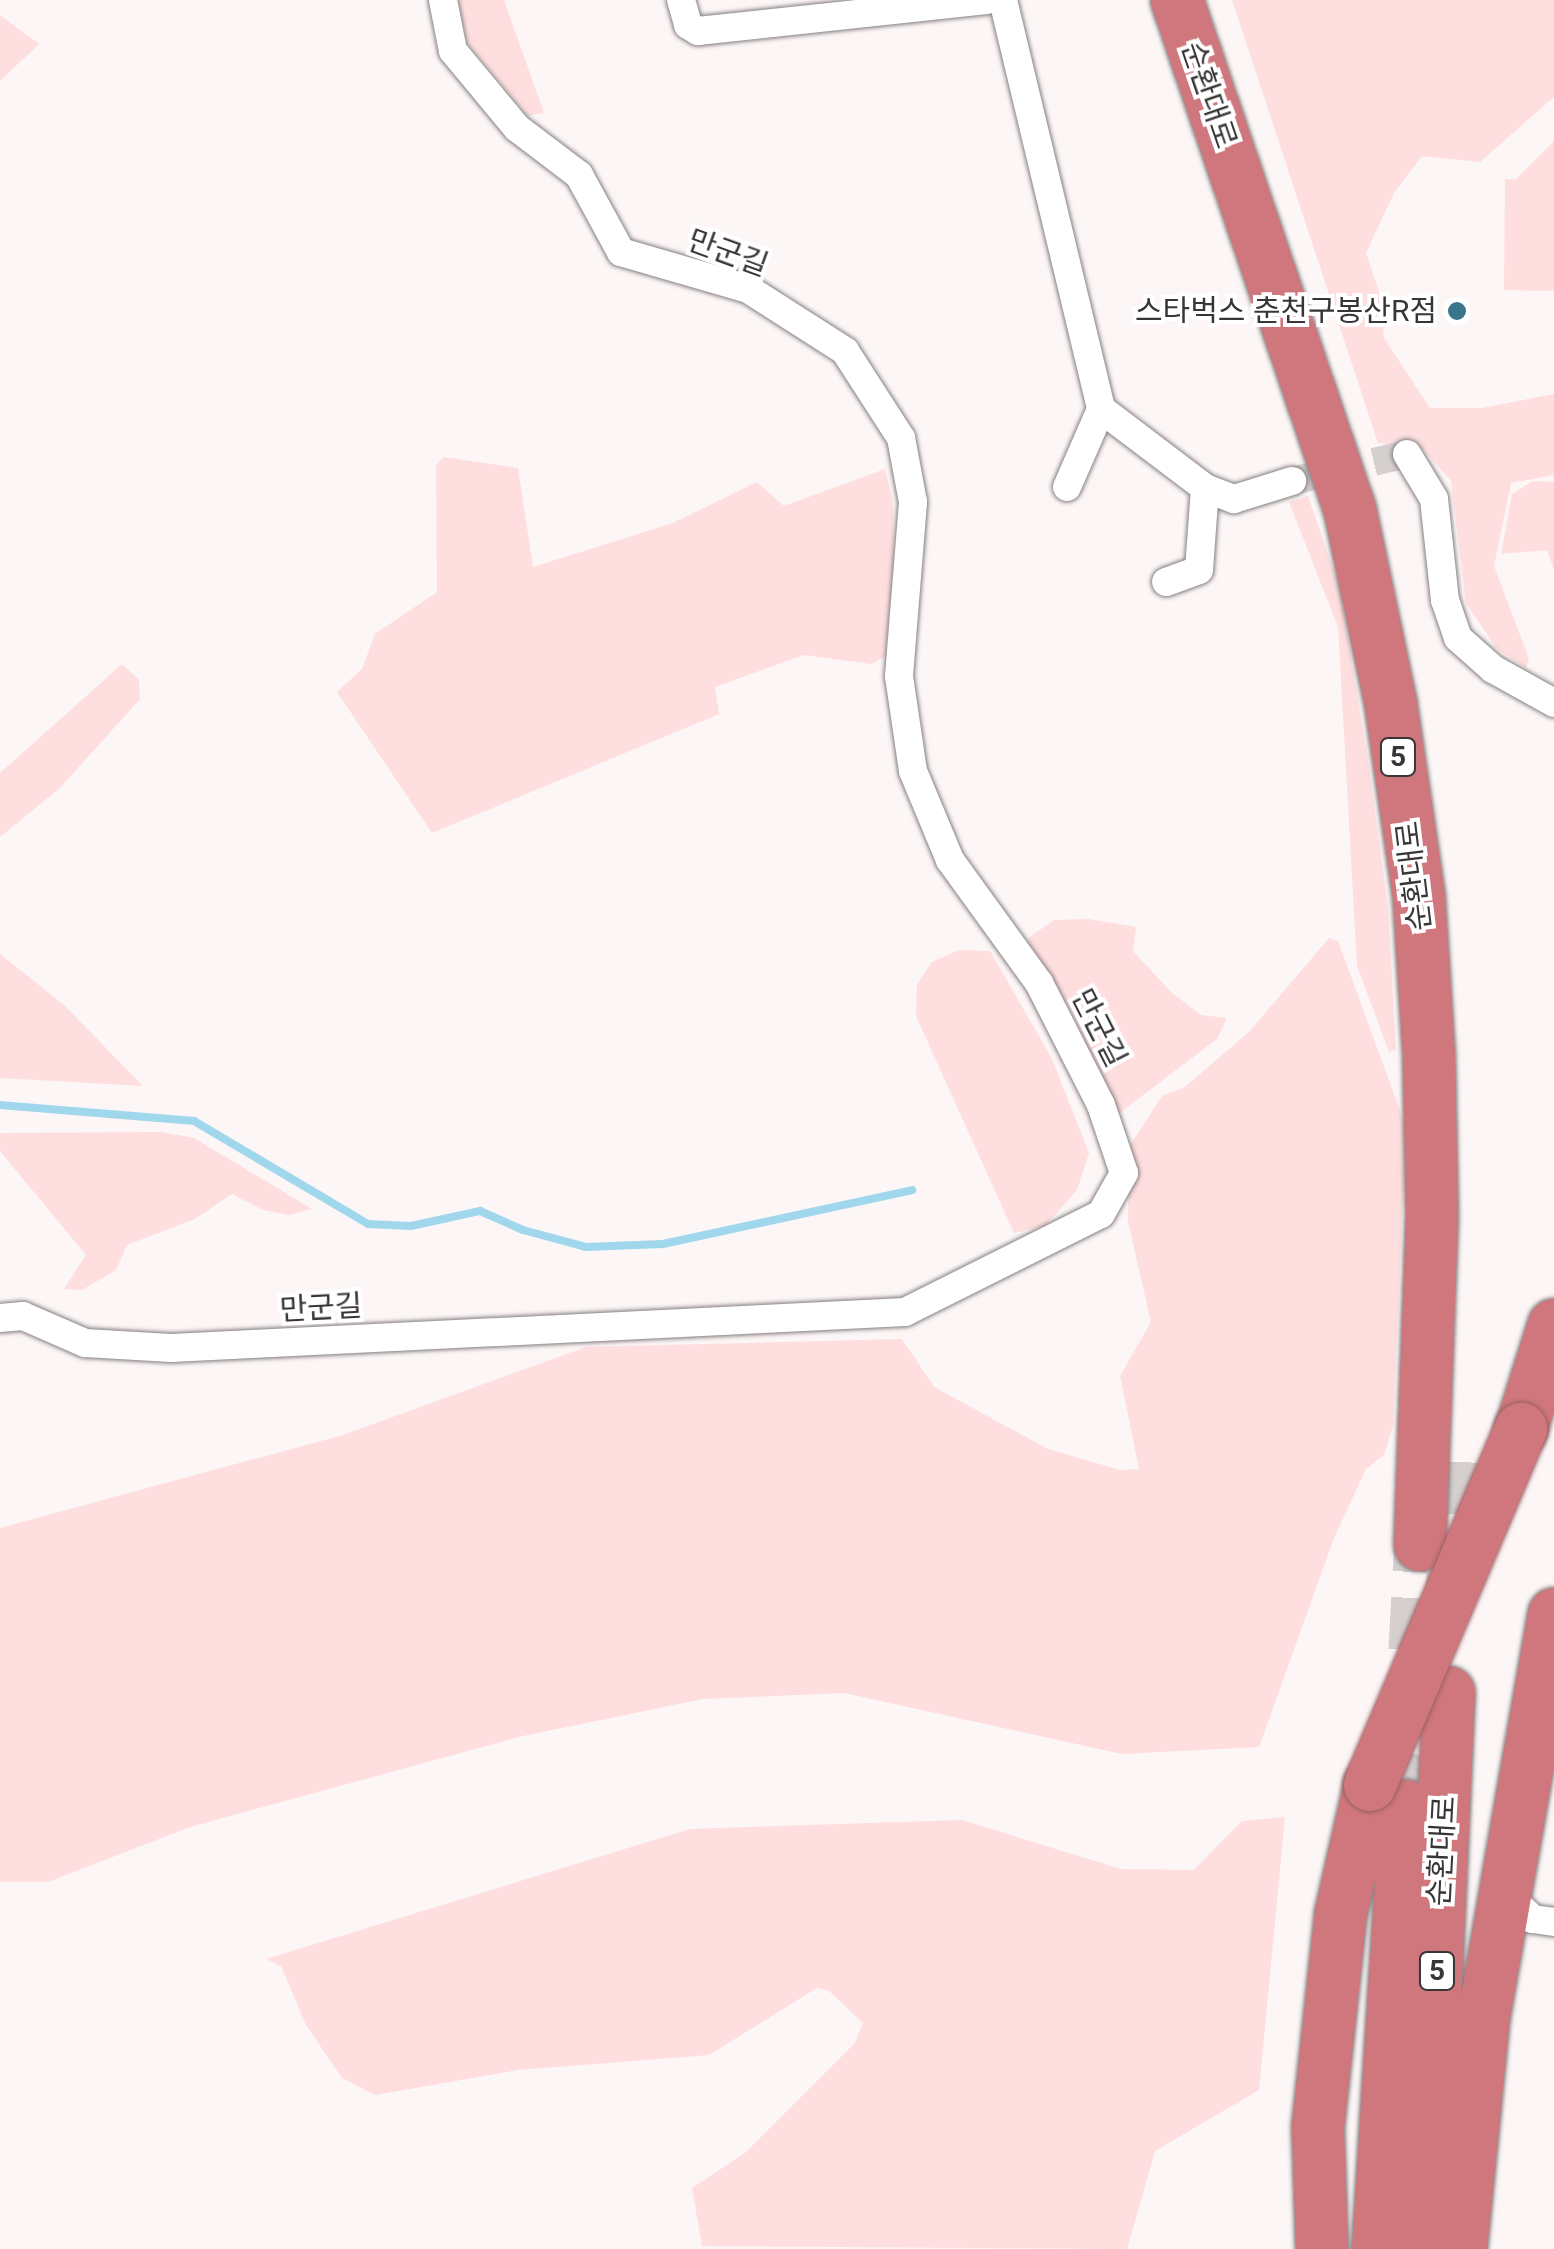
<!DOCTYPE html>
<html>
<head>
<meta charset="utf-8">
<style>
  body { margin:0 }
  #map { position:relative; width:1554px; height:2249px; overflow:hidden; background:#fdf6f6; font-family:Roboto,"Noto Sans KR",sans-serif }
  div>[style] { position:absolute }
  .green>* { inset:0; background:#fedede }
  .stream>* { height:8px; margin:-4px; padding:0 4px; transform-origin:4px; border-radius:4px; background:#a0d7ed }
  .street-tunnel>* { height:28px; margin-top:-14px; transform-origin:0; background:repeating-linear-gradient(90deg,#d5cfcf 0 28px,transparent 0 42px) }
  .highway-tunnel>* { height:52px; margin-top:-26px; transform-origin:0; background:repeating-linear-gradient(90deg,#d5cfcf 0 52px,transparent 0 78px) }
  .roads { filter:drop-shadow(0 0 2px #868081) drop-shadow(0 0 2px #868081) }
  .street>* { height:28px; margin:-14px; padding:0 14px; transform-origin:14px; border-radius:14px; background:#fff }
  .highway>* { height:52px; margin:-26px; padding:0 26px; transform-origin:26px; border-radius:26px; background:#d0777d }
  .bridges { filter:drop-shadow(0 0 2px #9a6064) drop-shadow(0 0 2px #9a6064) }
  .highway-bridge>* { height:52px; margin:-26px; padding:0 26px; transform-origin:26px; border-radius:26px; background:#d0777d }
  .dots>* { width:28px; height:28px; translate:-50% -50%; box-sizing:border-box; border:5px solid #fff; border-radius:50% }
  span { translate:-50% -50%; white-space:nowrap; text-align:center; line-height:1.15; -webkit-text-stroke:8px #fff; paint-order:stroke }
  .shield-label span { padding:2px 8px; background:#fff; border:2px solid; border-radius:8px; -webkit-text-stroke-width:0 }
  .shield-label { font-size:28px; color:#373535; font-weight:700 }
  .street-label { font-size:30px; color:#373535 }
  .poi-label { font-size:30px; color:#373535 }
  .right { translate:-100% -50%; text-align:right }
</style>
</head>
<body>
<div id="map">
  <div class="green">
    <i style="clip-path:polygon(458px 0,504px 0,544px 113px,528px 116px,467px 42px)"></i>
    <i style="clip-path:polygon(1232px 0,1554px 0,1554px 97px,1480px 162px,1422px 156px,1394px 193px,1366px 253px,1381px 297px,1384px 338px,1430px 408px,1482px 408px,1554px 394px,1554px 475px,1511px 483px,1494px 566px,1529px 659px,1526px 668px,1497px 649px,1466px 603px,1451px 481px,1424px 450px,1378px 443px)"></i>
    <i style="clip-path:polygon(0 15px,39px 44px,0 81px)"></i>
    <i style="clip-path:polygon(1554px 141px,1554px 291px,1504px 290px,1505px 179px,1516px 179px)"></i>
    <i style="clip-path:polygon(443px 457px,518px 468px,533px 567px,673px 523px,757px 482px,784px 506px,885px 469px,893px 502px,894px 564px,885px 656px,872px 664px,803px 655px,715px 687px,719px 714px,432px 833px,337px 692px,362px 669px,375px 634px,437px 592px,436px 466px)"></i>
    <i style="clip-path:polygon(1533px 481px,1554px 482px,1554px 570px,1547px 550px,1501px 554px,1512px 494px)"></i>
    <i style="clip-path:polygon(1308px 496px,1340px 589px,1369px 767px,1388px 908px,1396px 1050px,1389px 1052px,1357px 966px,1338px 627px,1289px 502px)"></i>
    <i style="clip-path:polygon(122px 664px,139px 680px,140px 699px,60px 788px,0 837px,0 773px)"></i>
    <i style="clip-path:polygon(1088px 919px,1136px 927px,1133px 951px,1171px 992px,1201px 1015px,1227px 1018px,1217px 1039px,1118px 1114px,1103px 1093px,1077px 1022px,1027px 939px,1054px 920px)"></i>
    <i style="clip-path:polygon(1329px 938px,1338px 941px,1406px 1127px,1393px 1426px,1384px 1455px,1366px 1469px,1334px 1538px,1259px 1747px,1122px 1754px,844px 1693px,703px 1699px,523px 1736px,190px 1827px,48px 1882px,0 1882px,0 1528px,343px 1435px,586px 1347px,902px 1339px,934px 1387px,1048px 1449px,1120px 1470px,1139px 1469px,1120px 1376px,1151px 1322px,1128px 1222px,1129px 1147px,1162px 1096px,1185px 1087px,1250px 1031px)"></i>
    <i style="clip-path:polygon(959px 950px,990px 951px,1052px 1059px,1089px 1153px,1077px 1190px,1045px 1226px,1014px 1233px,916px 1016px,917px 985px,932px 962px)"></i>
    <i style="clip-path:polygon(0 954px,64px 1005px,143px 1086px,0 1078px)"></i>
    <i style="clip-path:polygon(162px 1132px,194px 1138px,312px 1209px,289px 1215px,263px 1210px,232px 1194px,195px 1219px,127px 1245px,116px 1270px,82px 1290px,64px 1289px,86px 1255px,0 1151px,0 1133px)"></i>
    <i style="clip-path:polygon(1285px 1817px,1259px 2090px,1155px 2151px,1127px 2249px,702px 2246px,692px 2188px,745px 2153px,855px 2043px,863px 2023px,829px 1991px,817px 1988px,709px 2055px,518px 2070px,375px 2095px,342px 2078px,306px 2025px,281px 1966px,266px 1959px,690px 1829px,962px 1820px,1121px 1869px,1194px 1870px,1242px 1821px)"></i>
  </div>
  <div class="stream">
    <i style="left:0;top:1105px;width:195px;rotate:4.7deg"></i>
    <i style="left:194px;top:1121px;width:202px;rotate:30.6deg"></i>
    <i style="left:368px;top:1224px;width:43px;rotate:2.7deg"></i>
    <i style="left:411px;top:1226px;width:71px;rotate:-12.3deg"></i>
    <i style="left:480px;top:1211px;width:47px;rotate:23.8deg"></i>
    <i style="left:523px;top:1230px;width:65px;rotate:15.1deg"></i>
    <i style="left:586px;top:1247px;width:77px;rotate:-2.2deg"></i>
    <i style="left:663px;top:1244px;width:255px;rotate:-12.2deg"></i>
  </div>
  <div class="street-tunnel">
    <i style="left:1292px;top:481px;width:118px;rotate:-13.2deg"></i>
  </div>
  <div class="highway-tunnel">
    <i style="left:1452px;top:1592px;width:134px;rotate:-88.3deg"></i>
    <i style="left:1406px;top:1806px;width:261px;rotate:-86.9deg"></i>
  </div>
  <div class="roads">
    <div class="street">
      <i style="left:681px;top:0;width:26px;rotate:74deg"></i>
      <i style="left:688px;top:25px;width:12px;rotate:31deg"></i>
      <i style="left:698px;top:31px;width:290px;rotate:-6.1deg"></i>
      <i style="left:1003px;top:0;width:421px;rotate:76.5deg"></i>
      <i style="left:1101px;top:409px;width:131px;rotate:37.2deg"></i>
      <i style="left:1205px;top:488px;width:82px;rotate:94.2deg"></i>
      <i style="left:1199px;top:570px;width:35px;rotate:160deg"></i>
      <i style="left:1407px;top:454px;width:52px;rotate:59deg"></i>
      <i style="left:1434px;top:499px;width:102px;rotate:83.8deg"></i>
      <i style="left:1445px;top:600px;width:40px;rotate:71.1deg"></i>
      <i style="left:1458px;top:638px;width:47px;rotate:41.5deg"></i>
      <i style="left:1493px;top:669px;width:70px;rotate:29.1deg"></i>
      <i style="left:1067px;top:487px;width:85px;rotate:-66.4deg"></i>
      <i style="left:1205px;top:488px;width:31px;rotate:21deg"></i>
      <i style="left:1234px;top:499px;width:61px;rotate:-17.2deg"></i>
      <i style="left:0;top:1318px;width:23px;rotate:-5deg"></i>
      <i style="left:23px;top:1316px;width:68px;rotate:23.5deg"></i>
      <i style="left:85px;top:1343px;width:86px;rotate:3.3deg"></i>
      <i style="left:171px;top:1348px;width:735px;rotate:-2.81deg"></i>
      <i style="left:905px;top:1312px;width:219px;rotate:-26.6deg"></i>
      <i style="left:1101px;top:1214px;width:47px;rotate:-60.7deg"></i>
      <i style="left:1124px;top:1173px;width:72px;rotate:-108.7deg"></i>
      <i style="left:1101px;top:1105px;width:137px;rotate:-116.9deg"></i>
      <i style="left:1039px;top:983px;width:152px;rotate:-125.9deg"></i>
      <i style="left:950px;top:860px;width:96px;rotate:-112.6deg"></i>
      <i style="left:913px;top:771px;width:96px;rotate:-98.4deg"></i>
      <i style="left:899px;top:676px;width:175px;rotate:-85.4deg"></i>
      <i style="left:913px;top:502px;width:65px;rotate:-100.6deg"></i>
      <i style="left:901px;top:438px;width:103px;rotate:-122.8deg"></i>
      <i style="left:845px;top:351px;width:115px;rotate:-147.4deg"></i>
      <i style="left:748px;top:289px;width:132px;rotate:-163.8deg"></i>
      <i style="left:621px;top:252px;width:88px;rotate:-118.6deg"></i>
      <i style="left:579px;top:175px;width:78px;rotate:-142.8deg"></i>
      <i style="left:517px;top:128px;width:100px;rotate:-129.7deg"></i>
      <i style="left:453px;top:51px;width:52px;rotate:-101.1deg"></i>
      <i style="left:1506px;top:1894px;width:37px;rotate:43deg"></i>
      <i style="left:1533px;top:1919px;width:21px;rotate:8deg"></i>
    </div>
    <div class="highway">
      <i style="left:1177px;top:0;width:539px;rotate:71.26deg"></i>
      <i style="left:1350px;top:510px;width:199px;rotate:78.1deg"></i>
      <i style="left:1391px;top:705px;width:194px;rotate:81.7deg"></i>
      <i style="left:1419px;top:897px;width:160px;rotate:86.4deg"></i>
      <i style="left:1429px;top:1057px;width:161px;rotate:88.9deg"></i>
      <i style="left:1432px;top:1218px;width:327px;rotate:92.1deg"></i>
      <i style="left:1521px;top:1429px;width:109px;rotate:-72.4deg"></i>
      <i style="left:1322px;top:2249px;width:122px;rotate:-91.9deg"></i>
      <i style="left:1318px;top:2127px;width:215px;rotate:-83.9deg"></i>
      <i style="left:1341px;top:1913px;width:131px;rotate:-77.2deg"></i>
      <i style="left:1378px;top:2249px;width:444px;rotate:-86.4deg"></i>
      <i style="left:1424px;top:2249px;width:557px;rotate:-87.43deg"></i>
      <i style="left:1461px;top:2249px;width:234px;rotate:-84.4deg"></i>
      <i style="left:1484px;top:2016px;width:408px;rotate:-80.1deg"></i>
    </div>
  </div>
  <div class="bridges">
    <div class="highway-bridge">
      <i style="left:1370px;top:1785px;width:387px;rotate:-67deg"></i>
    </div>
  </div>
  <div class="dots">
    <i style="left:1457px;top:311px;background:#39768d"></i>
  </div>
  <div class="shield-label">
    <span style="left:1398px;top:757px">5</span>
    <span style="left:1437px;top:1971px">5</span>
  </div>
  <div class="street-label">
    <span style="left:1209px;top:95px;rotate:71deg">순환대로</span>
    <span style="left:728px;top:253px;rotate:20deg">만군길</span>
    <span style="left:1414px;top:876px;rotate:-97deg">순환대로</span>
    <span style="left:1099px;top:1028px;rotate:63deg">만군길</span>
    <span style="left:321px;top:1308px;rotate:-3deg">만군길</span>
    <span style="left:1442px;top:1851px;rotate:-87deg">순환대로</span>
  </div>
  <div class="poi-label">
    <span class="right" style="left:1437px;top:311px">스타벅스 춘천구봉산R점</span>
  </div>
</div>
</body>
</html>
